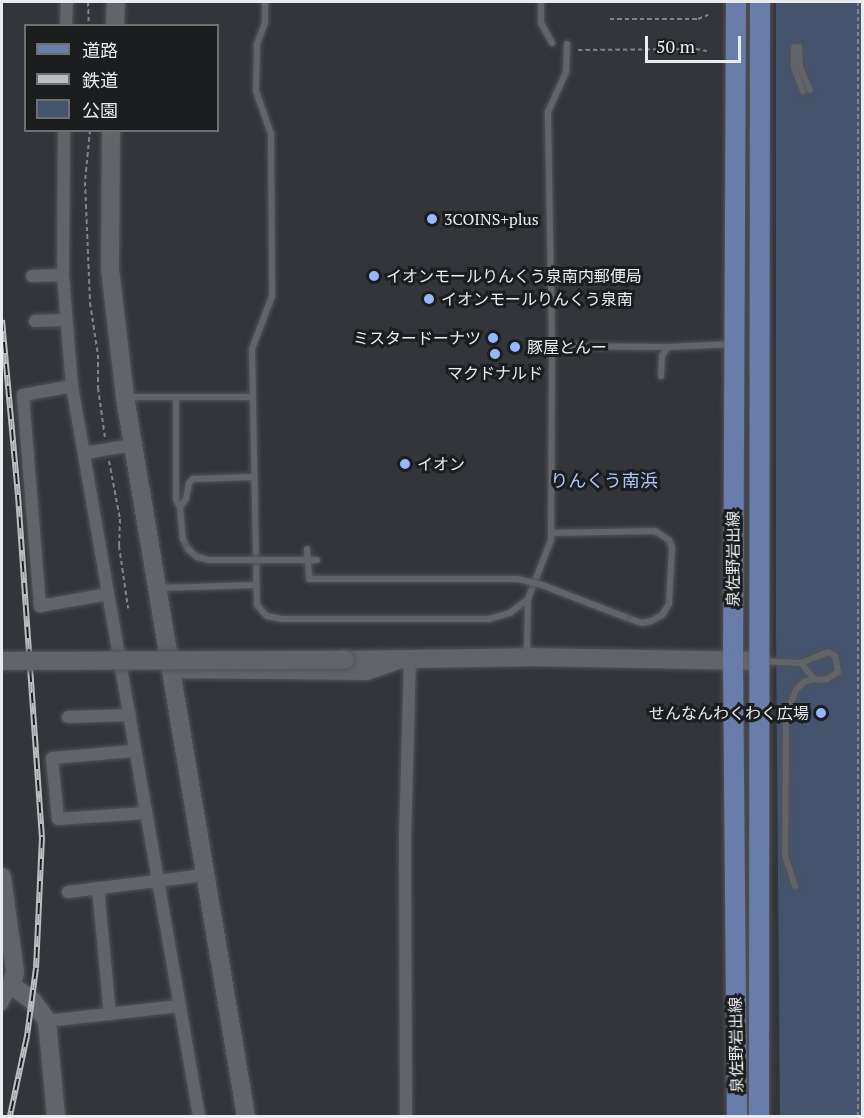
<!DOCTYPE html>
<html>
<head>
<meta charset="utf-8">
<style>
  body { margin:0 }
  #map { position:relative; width:864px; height:1118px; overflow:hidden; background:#33353a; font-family:"PT Serif","Noto Sans JP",serif }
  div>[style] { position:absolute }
  .green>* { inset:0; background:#46536d }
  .path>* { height:2px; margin-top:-1px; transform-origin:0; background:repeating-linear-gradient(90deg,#828388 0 4.5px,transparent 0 7.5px) }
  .roads { filter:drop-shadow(0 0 2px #515357) drop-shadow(0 0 2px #515357) }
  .lane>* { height:6px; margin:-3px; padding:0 3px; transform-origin:3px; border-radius:3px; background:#616469 }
  .street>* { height:12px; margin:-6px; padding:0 6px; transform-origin:6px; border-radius:6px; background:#616469 }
  .secondary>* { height:18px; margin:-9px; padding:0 9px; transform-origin:9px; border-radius:9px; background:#616469 }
  .primary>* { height:20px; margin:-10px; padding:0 10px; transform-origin:10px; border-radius:10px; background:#687da9 }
  .rail>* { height:6px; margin-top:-3px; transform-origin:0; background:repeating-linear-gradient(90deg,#1c1d1f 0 11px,#bbbdc1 0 22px); box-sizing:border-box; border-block:2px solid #bbbdc1 }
  .bridges { filter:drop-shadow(0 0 2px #515357) drop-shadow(0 0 2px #515357) }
  .lane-bridge>* { height:6px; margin:-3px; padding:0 3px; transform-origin:3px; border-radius:3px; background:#616469 }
  .secondary-bridge>* { height:18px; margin:-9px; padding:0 9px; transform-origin:9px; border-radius:9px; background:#616469 }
  .dots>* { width:16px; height:16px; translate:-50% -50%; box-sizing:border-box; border:3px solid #1c1d1f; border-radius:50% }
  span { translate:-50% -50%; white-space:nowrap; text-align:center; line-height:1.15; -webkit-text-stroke:6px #1c1d1f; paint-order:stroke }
  .poi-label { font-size:16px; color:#eaebef }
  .left { translate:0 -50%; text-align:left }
  .right { translate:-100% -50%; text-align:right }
  .street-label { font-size:16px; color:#eaebef }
  .neighbourhood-label { font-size:18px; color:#aac4f9 }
  .frame { position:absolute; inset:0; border:3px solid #eaebef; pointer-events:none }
  .legend { position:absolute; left:24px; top:24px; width:195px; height:108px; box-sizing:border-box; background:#1c1d1f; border:2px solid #6e6f72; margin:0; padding:8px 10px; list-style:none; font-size:18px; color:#eaebef }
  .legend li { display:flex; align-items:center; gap:12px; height:30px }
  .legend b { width:30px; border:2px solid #6e6f72 }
  .scale { position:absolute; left:645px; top:36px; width:96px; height:27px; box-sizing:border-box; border:3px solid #eaebef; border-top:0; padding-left:8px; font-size:18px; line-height:21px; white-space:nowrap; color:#eaebef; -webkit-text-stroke:4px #1c1d1f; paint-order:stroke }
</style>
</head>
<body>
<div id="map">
  <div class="green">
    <i style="clip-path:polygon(776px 2px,862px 2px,862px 1116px,780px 1116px,776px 629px)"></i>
  </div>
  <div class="path">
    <i style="left:88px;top:2px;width:24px;rotate:88deg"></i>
    <i style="left:610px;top:19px;width:88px"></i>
    <i style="left:698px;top:19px;width:11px;rotate:-22deg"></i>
    <i style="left:578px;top:50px;width:118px;rotate:-0.5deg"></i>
    <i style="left:696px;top:49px;width:11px;rotate:10deg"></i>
    <i style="left:90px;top:130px;width:52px;rotate:95.5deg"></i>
    <i style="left:85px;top:182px;width:121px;rotate:87.6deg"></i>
    <i style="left:90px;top:303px;width:53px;rotate:81.3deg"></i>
    <i style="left:98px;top:355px;width:33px;rotate:90deg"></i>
    <i style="left:98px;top:388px;width:50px;rotate:82deg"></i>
    <i style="left:109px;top:461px;width:59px;rotate:79.3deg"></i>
    <i style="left:120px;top:519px;width:27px;rotate:92deg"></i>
    <i style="left:119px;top:546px;width:63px;rotate:81.7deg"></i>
    <i style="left:858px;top:1116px;width:1114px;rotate:-90deg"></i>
  </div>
  <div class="roads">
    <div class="lane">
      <i style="left:265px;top:2px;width:21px;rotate:90deg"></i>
      <i style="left:265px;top:23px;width:22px;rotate:111deg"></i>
      <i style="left:257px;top:44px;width:47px;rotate:91.2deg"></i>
      <i style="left:256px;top:91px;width:46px;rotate:70.8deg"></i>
      <i style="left:271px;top:134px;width:162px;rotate:89.6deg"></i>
      <i style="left:272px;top:296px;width:57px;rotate:110.7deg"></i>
      <i style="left:252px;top:349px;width:256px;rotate:88.9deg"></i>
      <i style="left:257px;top:605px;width:15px;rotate:48deg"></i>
      <i style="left:267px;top:616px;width:15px;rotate:11deg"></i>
      <i style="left:282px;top:619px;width:207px"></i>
      <i style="left:489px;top:619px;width:22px;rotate:-16deg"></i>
      <i style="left:510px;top:613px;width:23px;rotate:-38deg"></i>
      <i style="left:541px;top:2px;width:21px;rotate:90deg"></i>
      <i style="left:541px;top:23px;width:23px;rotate:61deg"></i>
      <i style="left:794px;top:47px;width:21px;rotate:90deg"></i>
      <i style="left:794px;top:68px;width:25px;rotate:69deg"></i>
      <i style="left:799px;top:47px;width:20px;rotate:87deg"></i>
      <i style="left:800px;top:67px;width:25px;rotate:67deg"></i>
      <i style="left:552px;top:346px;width:116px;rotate:0.5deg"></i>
      <i style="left:668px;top:347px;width:65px;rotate:-2.6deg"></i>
      <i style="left:661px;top:376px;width:20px;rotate:-87deg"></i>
      <i style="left:662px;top:356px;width:11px;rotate:-56deg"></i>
      <i style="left:126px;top:397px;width:126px"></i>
      <i style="left:176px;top:397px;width:103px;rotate:90deg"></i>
      <i style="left:176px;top:500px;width:8px;rotate:60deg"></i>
      <i style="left:180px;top:507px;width:32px;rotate:85deg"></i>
      <i style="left:183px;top:539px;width:11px;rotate:63deg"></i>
      <i style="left:180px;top:507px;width:10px;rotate:-53deg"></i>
      <i style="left:186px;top:499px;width:16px;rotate:-79deg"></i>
      <i style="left:189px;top:483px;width:6px;rotate:-45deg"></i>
      <i style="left:193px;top:479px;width:60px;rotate:-1.9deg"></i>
      <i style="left:551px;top:533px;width:104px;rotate:-1.1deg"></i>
      <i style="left:655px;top:531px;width:17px;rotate:33deg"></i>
      <i style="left:669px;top:540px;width:9px;rotate:69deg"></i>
      <i style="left:672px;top:548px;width:56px;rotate:93.1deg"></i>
      <i style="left:669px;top:604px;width:13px;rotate:122deg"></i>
      <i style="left:662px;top:615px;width:13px;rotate:151deg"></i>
      <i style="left:651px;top:621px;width:9px;rotate:167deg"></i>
      <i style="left:642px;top:623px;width:18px;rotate:-161deg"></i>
      <i style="left:159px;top:588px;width:96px;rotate:-1.8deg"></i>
      <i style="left:527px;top:654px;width:55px;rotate:-89deg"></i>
      <i style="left:528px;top:599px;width:63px;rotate:-68.7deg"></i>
      <i style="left:551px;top:540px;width:194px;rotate:-89.7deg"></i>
      <i style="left:552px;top:346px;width:234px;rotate:-91deg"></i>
      <i style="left:548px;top:112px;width:44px;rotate:-65.8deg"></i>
      <i style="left:566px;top:72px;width:28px;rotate:-88deg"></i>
      <i style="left:761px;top:661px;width:40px;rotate:2.9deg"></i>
      <i style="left:801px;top:663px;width:29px;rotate:-22deg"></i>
      <i style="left:828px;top:652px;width:8px;rotate:30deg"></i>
      <i style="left:835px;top:656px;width:16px;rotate:79deg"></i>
      <i style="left:838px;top:672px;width:13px;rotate:148deg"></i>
      <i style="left:827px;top:679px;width:9px;rotate:174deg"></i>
      <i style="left:818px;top:680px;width:4px;rotate:-166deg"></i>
      <i style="left:814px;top:679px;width:21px;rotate:-129deg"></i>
      <i style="left:795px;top:886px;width:32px;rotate:-108deg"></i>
      <i style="left:785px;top:856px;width:141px;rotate:-89.6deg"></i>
      <i style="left:786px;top:715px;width:27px;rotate:-68deg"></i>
      <i style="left:796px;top:690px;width:11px;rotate:-45deg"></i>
      <i style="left:804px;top:682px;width:10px;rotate:-17deg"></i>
    </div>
    <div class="street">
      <i style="left:66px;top:26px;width:24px;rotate:-88deg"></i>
      <i style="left:64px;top:130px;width:145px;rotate:90.4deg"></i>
      <i style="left:63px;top:275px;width:111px;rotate:85.4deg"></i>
      <i style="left:72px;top:386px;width:741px;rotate:80.13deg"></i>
      <i style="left:32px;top:276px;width:31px;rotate:-2deg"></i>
      <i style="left:35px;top:321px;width:31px;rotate:-2deg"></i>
      <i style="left:72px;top:386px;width:50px;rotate:169.6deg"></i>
      <i style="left:23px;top:395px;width:212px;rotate:85.4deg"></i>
      <i style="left:40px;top:606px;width:69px;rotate:-10deg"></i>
      <i style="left:85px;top:453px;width:49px;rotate:-9.5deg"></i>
      <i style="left:170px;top:672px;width:197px;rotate:0.6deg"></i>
      <i style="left:367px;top:674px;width:46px;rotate:-19.2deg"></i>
      <i style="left:410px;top:659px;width:177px;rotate:91.6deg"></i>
      <i style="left:405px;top:836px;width:280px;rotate:89.8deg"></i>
      <i style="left:68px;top:717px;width:62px;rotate:-1.8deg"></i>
      <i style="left:134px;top:751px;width:82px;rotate:175.1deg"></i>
      <i style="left:52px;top:758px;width:61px;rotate:84.4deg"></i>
      <i style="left:58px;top:819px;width:87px;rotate:-3.9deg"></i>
      <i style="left:98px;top:888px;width:127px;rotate:84.6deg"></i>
      <i style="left:68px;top:892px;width:138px;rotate:-7.1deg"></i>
      <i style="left:2px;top:1004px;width:21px;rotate:-65deg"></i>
      <i style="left:47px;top:1021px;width:133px;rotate:-6.5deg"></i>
    </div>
    <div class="secondary">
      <i style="left:115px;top:26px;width:24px;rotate:-88deg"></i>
      <i style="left:111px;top:130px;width:139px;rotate:90.4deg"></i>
      <i style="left:110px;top:269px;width:129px;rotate:83.3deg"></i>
      <i style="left:125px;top:397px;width:729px;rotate:80.45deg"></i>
      <i style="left:345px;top:660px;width:182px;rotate:-0.9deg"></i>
      <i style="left:527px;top:657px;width:231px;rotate:1deg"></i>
      <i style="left:2px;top:877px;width:96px;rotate:82.2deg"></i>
      <i style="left:15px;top:972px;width:14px;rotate:107deg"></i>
      <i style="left:11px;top:985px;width:26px;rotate:36deg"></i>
      <i style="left:32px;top:1000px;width:26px;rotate:54deg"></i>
      <i style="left:47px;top:1021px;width:95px;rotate:84.6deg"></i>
    </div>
    <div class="primary">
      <i style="left:736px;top:2px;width:657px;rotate:90.26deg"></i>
      <i style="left:733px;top:659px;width:457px;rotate:89.5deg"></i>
      <i style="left:759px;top:1116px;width:1114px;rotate:-89.95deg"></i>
    </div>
  </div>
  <div class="rail">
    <i style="left:2px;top:320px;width:176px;rotate:84.8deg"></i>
    <i style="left:18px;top:495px;width:343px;rotate:86deg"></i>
    <i style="left:42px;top:837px;width:131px;rotate:92.6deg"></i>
    <i style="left:36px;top:968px;width:69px;rotate:97.5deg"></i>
    <i style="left:27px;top:1036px;width:82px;rotate:102deg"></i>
  </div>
  <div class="bridges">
    <div class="lane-bridge">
      <i style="left:188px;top:549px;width:12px;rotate:42deg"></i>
      <i style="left:197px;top:557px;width:12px;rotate:14deg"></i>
      <i style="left:209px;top:560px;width:108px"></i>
      <i style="left:307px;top:549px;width:30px;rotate:86deg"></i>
      <i style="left:309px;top:579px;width:209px"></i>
      <i style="left:518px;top:579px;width:25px;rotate:14deg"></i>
      <i style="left:542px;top:585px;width:89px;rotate:21.1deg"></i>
    </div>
    <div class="secondary-bridge">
      <i style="left:2px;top:661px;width:343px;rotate:-0.2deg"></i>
    </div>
  </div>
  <div class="dots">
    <i style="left:432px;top:219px;background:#95b7fd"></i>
    <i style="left:374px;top:276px;background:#95b7fd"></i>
    <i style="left:429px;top:299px;background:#95b7fd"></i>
    <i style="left:493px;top:338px;background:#95b7fd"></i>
    <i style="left:515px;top:347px;background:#95b7fd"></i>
    <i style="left:495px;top:354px;background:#95b7fd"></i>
    <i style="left:405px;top:464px;background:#95b7fd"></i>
    <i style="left:821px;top:713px;background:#95b7fd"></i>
  </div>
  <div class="poi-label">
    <span class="left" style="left:444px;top:219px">3COINS+plus</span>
    <span class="left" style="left:386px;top:276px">イオンモールりんくう泉南内郵便局</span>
    <span class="left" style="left:441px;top:299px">イオンモールりんくう泉南</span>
    <span class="right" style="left:481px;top:338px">ミスタードーナツ</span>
    <span class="left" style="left:527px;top:347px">豚屋とんー</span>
    <span style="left:495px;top:373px">マクドナルド</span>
    <span class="left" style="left:417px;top:464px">イオン</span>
    <span class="right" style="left:809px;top:713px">せんなんわくわく広場</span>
  </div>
  <div class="street-label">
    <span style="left:733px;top:559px;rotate:-90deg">泉佐野岩出線</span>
    <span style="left:736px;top:1045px;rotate:-91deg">泉佐野岩出線</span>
  </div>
  <div class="neighbourhood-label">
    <span style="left:604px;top:480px">りんくう南浜</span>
  </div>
  <div class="frame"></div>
  <ul class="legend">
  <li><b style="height:8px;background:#687da9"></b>道路</li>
  <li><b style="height:8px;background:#bbbdc1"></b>鉄道</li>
  <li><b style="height:16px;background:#46536d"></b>公園</li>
  </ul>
  <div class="scale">50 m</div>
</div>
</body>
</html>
